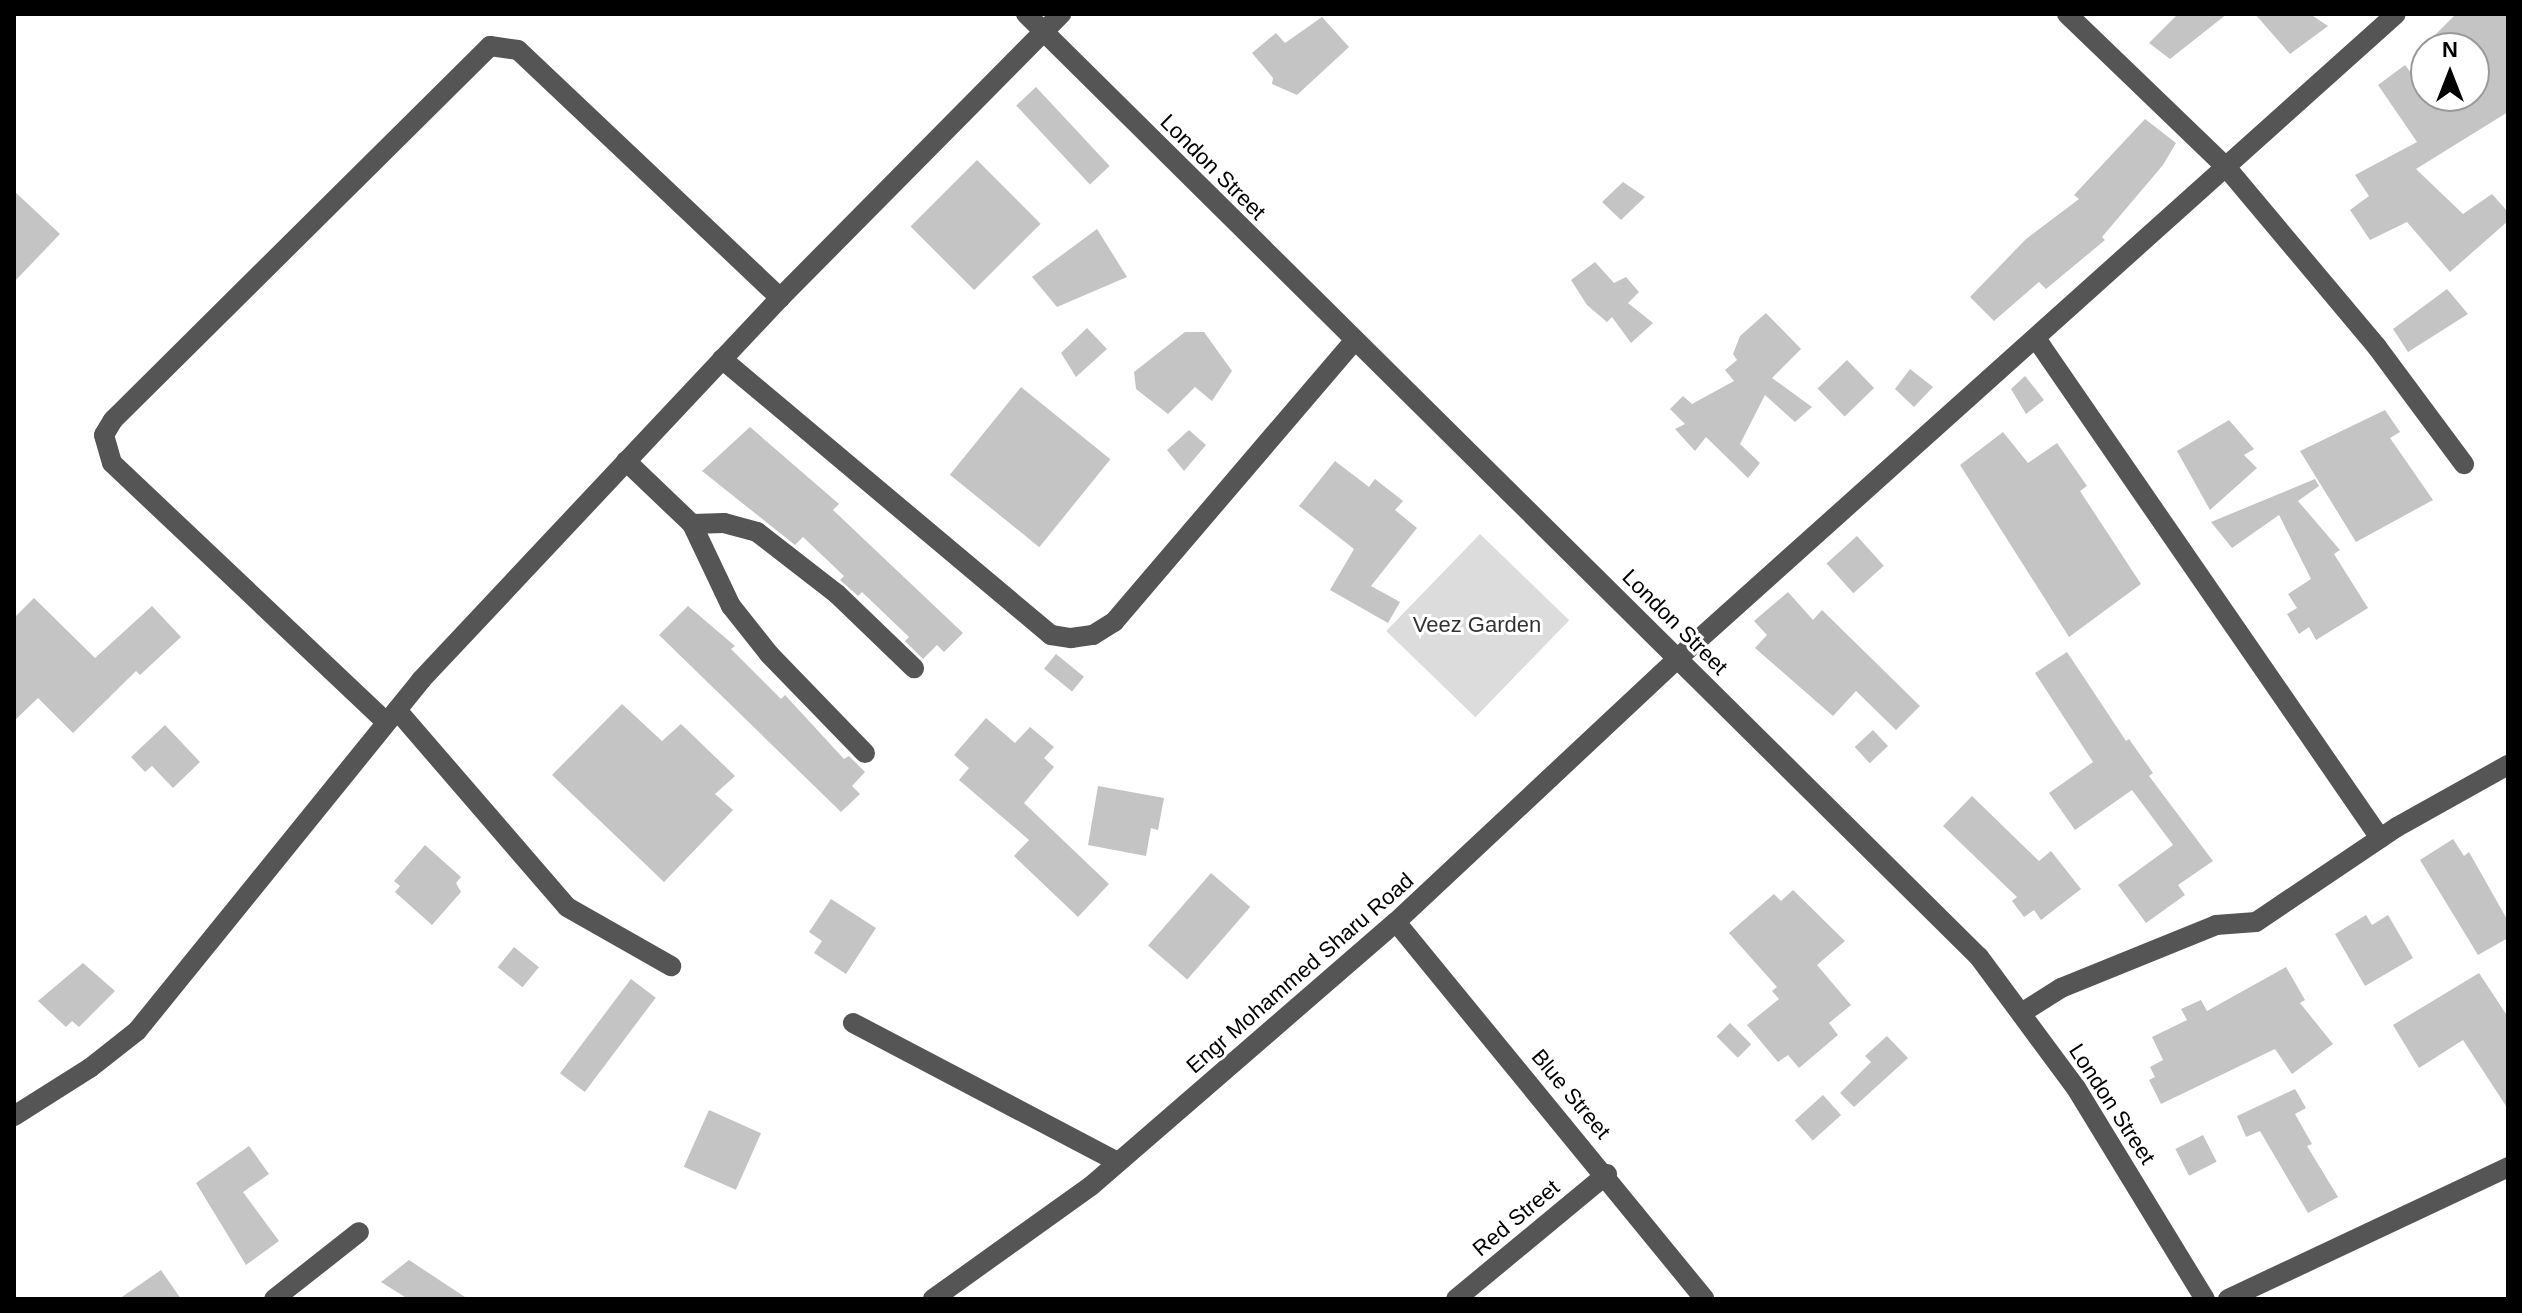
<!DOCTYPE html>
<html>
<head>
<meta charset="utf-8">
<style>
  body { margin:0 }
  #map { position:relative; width:2522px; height:1313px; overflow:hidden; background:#fff; font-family:Arial,sans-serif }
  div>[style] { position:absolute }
  .green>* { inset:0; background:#dcdcdc; transform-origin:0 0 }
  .building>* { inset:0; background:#c4c4c4; transform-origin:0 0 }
  .minor>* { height:20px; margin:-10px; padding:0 10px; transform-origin:10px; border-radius:10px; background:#555 }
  span { translate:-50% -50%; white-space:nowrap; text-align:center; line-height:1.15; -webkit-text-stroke:6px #fff; paint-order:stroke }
  .street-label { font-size:22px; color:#000 }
  .park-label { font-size:22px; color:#333 }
  .frame { position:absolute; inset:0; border:16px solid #000; pointer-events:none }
  .north { position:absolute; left:2410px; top:32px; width:80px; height:80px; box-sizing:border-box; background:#fff; border:2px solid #999; border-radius:50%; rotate:0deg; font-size:22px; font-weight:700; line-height:32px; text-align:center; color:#000 }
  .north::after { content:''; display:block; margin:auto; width:28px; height:36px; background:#000; clip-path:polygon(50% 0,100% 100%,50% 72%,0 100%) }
</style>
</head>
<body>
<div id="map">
  <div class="green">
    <i style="left:1480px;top:534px;width:124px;height:135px;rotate:44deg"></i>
  </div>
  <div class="building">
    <i style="clip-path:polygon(2178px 14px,2227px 14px,2170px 59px,2149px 43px)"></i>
    <i style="clip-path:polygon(2255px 14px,2310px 14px,2328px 26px,2290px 54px)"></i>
    <i style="clip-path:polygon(2456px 14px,2508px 14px,2508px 112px,2416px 169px,2463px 214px,2492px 194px,2508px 212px,2508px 221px,2450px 272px,2407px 222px,2370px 240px,2350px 210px,2369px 196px,2355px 175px,2417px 142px,2378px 85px,2405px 65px,2440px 111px,2462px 96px,2474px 96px,2474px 48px,2422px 48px)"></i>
    <i style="clip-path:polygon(1322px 17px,1349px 47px,1297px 95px,1272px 84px,1273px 78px,1252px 53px,1276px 33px,1285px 43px)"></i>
    <i style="left:1036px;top:87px;width:108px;height:27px;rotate:47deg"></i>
    <i style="clip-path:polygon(2145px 119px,2176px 143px,2163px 165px,2102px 237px,2105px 240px,2046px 289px,2039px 282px,1994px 321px,1970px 297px,2026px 239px,2079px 199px,2074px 195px)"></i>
    <i style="left:977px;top:160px;width:90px;height:94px;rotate:45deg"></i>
    <i style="clip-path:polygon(1623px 182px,1645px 197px,1621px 220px,1602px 202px)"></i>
    <i style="clip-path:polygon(14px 191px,60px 234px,14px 282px)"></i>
    <i style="clip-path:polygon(1097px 229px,1127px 277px,1057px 307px,1032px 277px)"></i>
    <i style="clip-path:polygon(1595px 262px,1614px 283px,1626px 277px,1639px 292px,1628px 303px,1653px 323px,1631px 343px,1612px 317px,1607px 322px,1587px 305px,1571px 280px)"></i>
    <i style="clip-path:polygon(2447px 289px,2468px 314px,2408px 352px,2393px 329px)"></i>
    <i style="clip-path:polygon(1766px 313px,1801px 349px,1772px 378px,1812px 407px,1795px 422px,1765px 395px,1740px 444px,1760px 463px,1748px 478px,1706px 437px,1695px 451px,1675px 429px,1685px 424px,1670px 409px,1683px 396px,1692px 404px,1734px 381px,1725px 370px,1737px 360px,1733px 354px,1740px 336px)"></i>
    <i style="clip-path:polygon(1087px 328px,1107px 349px,1076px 377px,1061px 353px)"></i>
    <i style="clip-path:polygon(1185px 332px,1204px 332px,1232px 371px,1212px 401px,1195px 387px,1168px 414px,1136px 389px,1134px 372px)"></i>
    <i style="left:1847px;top:360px;width:39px;height:41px;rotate:46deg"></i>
    <i style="clip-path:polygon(1910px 369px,1933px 387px,1914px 407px,1895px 389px)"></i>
    <i style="clip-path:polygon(2025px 376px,2044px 400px,2026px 414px,2011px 389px)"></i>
    <i style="left:1021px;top:387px;width:115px;height:113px;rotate:39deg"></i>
    <i style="clip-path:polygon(2385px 410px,2400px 432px,2390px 438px,2433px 500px,2356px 542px,2300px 451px)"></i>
    <i style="clip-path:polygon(2229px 420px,2254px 449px,2244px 455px,2257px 468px,2210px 510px,2177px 451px)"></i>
    <i style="clip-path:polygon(750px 427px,839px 504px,833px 510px,963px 633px,944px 652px,937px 645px,923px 659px,905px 641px,909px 637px,862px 592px,858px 596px,840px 580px,844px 576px,803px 537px,795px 545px,702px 471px)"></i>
    <i style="clip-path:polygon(1189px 430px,1206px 445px,1184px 471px,1167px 450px)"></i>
    <i style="clip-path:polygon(2003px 432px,2028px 463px,2057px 443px,2087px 486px,2080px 491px,2141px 584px,2069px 637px,1960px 465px)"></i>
    <i style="clip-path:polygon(1335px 461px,1369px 487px,1375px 479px,1403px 501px,1395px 510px,1417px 528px,1371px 586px,1400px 602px,1388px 623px,1330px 590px,1354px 549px,1299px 506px)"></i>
    <i style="clip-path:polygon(2315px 479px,2319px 486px,2298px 501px,2340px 550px,2334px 554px,2368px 608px,2316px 640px,2309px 627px,2299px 634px,2287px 614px,2297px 608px,2288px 594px,2311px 579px,2279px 515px,2232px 548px,2211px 522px)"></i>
    <i style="left:1857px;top:536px;width:40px;height:41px;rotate:48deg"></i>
    <i style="clip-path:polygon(1788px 592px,1813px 620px,1822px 610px,1920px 706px,1896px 730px,1856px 691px,1833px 716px,1755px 648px,1767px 635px,1754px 621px)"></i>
    <i style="clip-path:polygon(34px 598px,95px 658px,152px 606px,181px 637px,140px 675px,136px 671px,73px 733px,38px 698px,14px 721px,14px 618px)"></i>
    <i style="clip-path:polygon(688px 606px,735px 646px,731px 649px,781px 699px,785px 695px,844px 759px,849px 756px,865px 772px,852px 786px,860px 794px,841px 812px,659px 635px)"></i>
    <i style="clip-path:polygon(2067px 652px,2126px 741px,2129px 739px,2153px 773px,2149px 776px,2213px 861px,2178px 885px,2185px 895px,2146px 923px,2118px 885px,2173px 845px,2132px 790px,2075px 830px,2049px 793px,2093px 762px,2035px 673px)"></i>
    <i style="left:1056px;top:654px;width:36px;height:19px;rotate:39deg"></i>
    <i style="clip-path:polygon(622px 704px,662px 741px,681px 724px,735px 776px,715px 794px,733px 810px,664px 882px,552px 775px)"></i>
    <i style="clip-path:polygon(986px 718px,1015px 743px,1030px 727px,1054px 747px,1044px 758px,1054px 767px,1024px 803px,1109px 884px,1078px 917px,1014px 856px,1029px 840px,959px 780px,969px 768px,954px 755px)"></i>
    <i style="clip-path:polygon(165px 725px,200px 762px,173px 788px,152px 766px,145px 772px,131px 757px)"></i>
    <i style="left:1873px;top:730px;width:22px;height:25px;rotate:47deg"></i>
    <i style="clip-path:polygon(1098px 786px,1164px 798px,1158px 830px,1151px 828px,1146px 856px,1088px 845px)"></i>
    <i style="clip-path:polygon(1972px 796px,2039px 861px,2051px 851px,2081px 889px,2041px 920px,2034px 910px,2024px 917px,2012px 901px,2017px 897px,1943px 826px)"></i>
    <i style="clip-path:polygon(2453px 839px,2464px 856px,2469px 852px,2508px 921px,2508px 938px,2478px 955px,2420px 860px)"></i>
    <i style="clip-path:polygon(425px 845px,461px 877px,456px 883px,461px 892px,432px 925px,395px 892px,400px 886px,394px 881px)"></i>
    <i style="left:1211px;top:873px;width:52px;height:96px;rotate:41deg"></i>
    <i style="clip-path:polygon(1793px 890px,1845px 941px,1817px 965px,1851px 1005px,1829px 1023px,1838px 1035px,1799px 1068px,1788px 1055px,1778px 1062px,1747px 1025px,1779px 999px,1772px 991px,1777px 987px,1729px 933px,1774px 894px,1781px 901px)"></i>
    <i style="clip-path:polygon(831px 899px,876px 928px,846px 974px,814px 953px,822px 941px,809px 932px)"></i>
    <i style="clip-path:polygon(2366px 915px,2372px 925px,2388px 915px,2413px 958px,2365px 986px,2335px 934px)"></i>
    <i style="left:514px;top:947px;width:32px;height:26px;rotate:39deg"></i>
    <i style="clip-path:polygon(83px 963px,115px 991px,79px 1027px,72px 1021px,66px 1027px,38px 1001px)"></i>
    <i style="clip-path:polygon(2286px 967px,2305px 1000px,2300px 1003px,2333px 1044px,2292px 1074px,2275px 1049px,2161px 1104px,2149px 1080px,2155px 1077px,2150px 1067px,2163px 1060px,2152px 1037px,2187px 1020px,2181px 1009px,2201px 1000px,2207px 1011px)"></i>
    <i style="clip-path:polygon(2479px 973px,2508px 1017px,2508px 1109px,2463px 1040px,2419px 1068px,2393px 1025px)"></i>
    <i style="left:631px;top:979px;width:31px;height:118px;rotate:37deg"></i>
    <i style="left:1730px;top:1023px;width:30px;height:19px;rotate:45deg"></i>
    <i style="clip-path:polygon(1887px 1036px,1908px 1058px,1854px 1107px,1840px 1093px,1871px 1062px,1865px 1056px)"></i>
    <i style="clip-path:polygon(2295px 1089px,2306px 1108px,2295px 1114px,2312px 1144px,2307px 1146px,2338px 1197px,2308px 1213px,2260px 1131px,2246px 1137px,2237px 1116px)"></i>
    <i style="left:1823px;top:1095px;width:27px;height:38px;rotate:48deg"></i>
    <i style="left:709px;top:1110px;width:57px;height:62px;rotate:24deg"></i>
    <i style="left:2203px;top:1135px;width:30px;height:31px;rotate:63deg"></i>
    <i style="clip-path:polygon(249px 1146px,269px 1174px,243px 1192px,279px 1241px,246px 1265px,196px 1183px)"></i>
    <i style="clip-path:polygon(409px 1260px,468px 1299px,408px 1299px,381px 1282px)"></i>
    <i style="clip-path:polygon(161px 1270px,181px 1299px,119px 1299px)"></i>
  </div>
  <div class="minor">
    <i style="left:1026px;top:14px;width:1341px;rotate:44.7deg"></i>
    <i style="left:1979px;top:957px;width:163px;rotate:53.5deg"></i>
    <i style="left:2076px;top:1088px;width:247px;rotate:58.6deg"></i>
    <i style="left:2067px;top:14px;width:221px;rotate:43.9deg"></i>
    <i style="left:2226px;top:167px;width:235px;rotate:50deg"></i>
    <i style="left:2377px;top:347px;width:146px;rotate:53.4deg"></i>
    <i style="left:2037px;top:340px;width:605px;rotate:55.44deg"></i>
    <i style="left:722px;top:359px;width:429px;rotate:40deg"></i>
    <i style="left:1051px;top:635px;width:20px;rotate:9deg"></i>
    <i style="left:1071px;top:638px;width:22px;rotate:-8deg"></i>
    <i style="left:1093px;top:635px;width:25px;rotate:-32deg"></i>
    <i style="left:1114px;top:622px;width:370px;rotate:-49.5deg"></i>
    <i style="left:626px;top:461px;width:91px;rotate:43.7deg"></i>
    <i style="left:692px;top:524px;width:91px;rotate:64.6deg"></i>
    <i style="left:731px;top:606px;width:61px;rotate:51.6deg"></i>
    <i style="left:769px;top:654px;width:138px;rotate:45.9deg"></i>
    <i style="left:692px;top:524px;width:32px;rotate:-2deg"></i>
    <i style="left:724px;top:523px;width:34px;rotate:15deg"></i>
    <i style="left:757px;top:532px;width:101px;rotate:37.8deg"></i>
    <i style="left:837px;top:594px;width:107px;rotate:43.9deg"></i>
    <i style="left:397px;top:710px;width:260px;rotate:49.2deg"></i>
    <i style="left:567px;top:907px;width:120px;rotate:29.6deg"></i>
    <i style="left:386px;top:722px;width:377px;rotate:-136.6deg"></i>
    <i style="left:112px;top:463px;width:29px;rotate:-106deg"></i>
    <i style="left:104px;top:435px;width:17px;rotate:-59deg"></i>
    <i style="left:113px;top:420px;width:531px;rotate:-44.77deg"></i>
    <i style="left:490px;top:46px;width:28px;rotate:8deg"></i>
    <i style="left:518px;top:50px;width:361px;rotate:43.4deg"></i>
    <i style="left:1396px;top:922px;width:487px;rotate:50.7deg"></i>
    <i style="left:2023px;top:1012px;width:45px;rotate:-32.3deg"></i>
    <i style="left:2061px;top:988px;width:167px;rotate:-22.1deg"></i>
    <i style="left:2216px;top:925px;width:40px;rotate:-4.3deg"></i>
    <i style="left:2256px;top:922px;width:170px;rotate:-34deg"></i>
    <i style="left:2397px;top:827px;width:127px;rotate:-29.2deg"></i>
    <i style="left:853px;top:1023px;width:299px;rotate:27.7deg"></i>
    <i style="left:14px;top:1116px;width:90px;rotate:-32.3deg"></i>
    <i style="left:90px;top:1068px;width:60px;rotate:-38.2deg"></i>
    <i style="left:137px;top:1031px;width:452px;rotate:-51deg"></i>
    <i style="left:421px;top:680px;width:524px;rotate:-46.78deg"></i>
    <i style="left:780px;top:298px;width:400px;rotate:-45.3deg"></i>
    <i style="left:274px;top:1299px;width:108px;rotate:-38.2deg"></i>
    <i style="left:933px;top:1299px;width:194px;rotate:-35.6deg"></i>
    <i style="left:1091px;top:1186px;width:403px;rotate:-40.9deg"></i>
    <i style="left:1396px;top:922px;width:386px;rotate:-43.1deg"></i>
    <i style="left:1678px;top:658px;width:964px;rotate:-41.89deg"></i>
    <i style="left:1456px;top:1299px;width:196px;rotate:-39.6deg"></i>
    <i style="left:2228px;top:1299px;width:310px;rotate:-25.2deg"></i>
  </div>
  <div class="street-label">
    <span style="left:1213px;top:167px;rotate:45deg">London Street</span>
    <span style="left:1675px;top:622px;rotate:45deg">London Street</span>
    <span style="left:1300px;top:973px;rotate:-41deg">Engr Mohammed Sharu Road</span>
    <span style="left:1571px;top:1094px;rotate:50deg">Blue Street</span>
    <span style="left:2112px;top:1104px;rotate:57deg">London Street</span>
    <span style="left:1516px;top:1218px;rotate:-40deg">Red Street</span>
  </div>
  <div class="park-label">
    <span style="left:1477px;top:625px">Veez Garden</span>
  </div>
  <div class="frame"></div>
  <div class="north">N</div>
</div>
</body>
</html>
